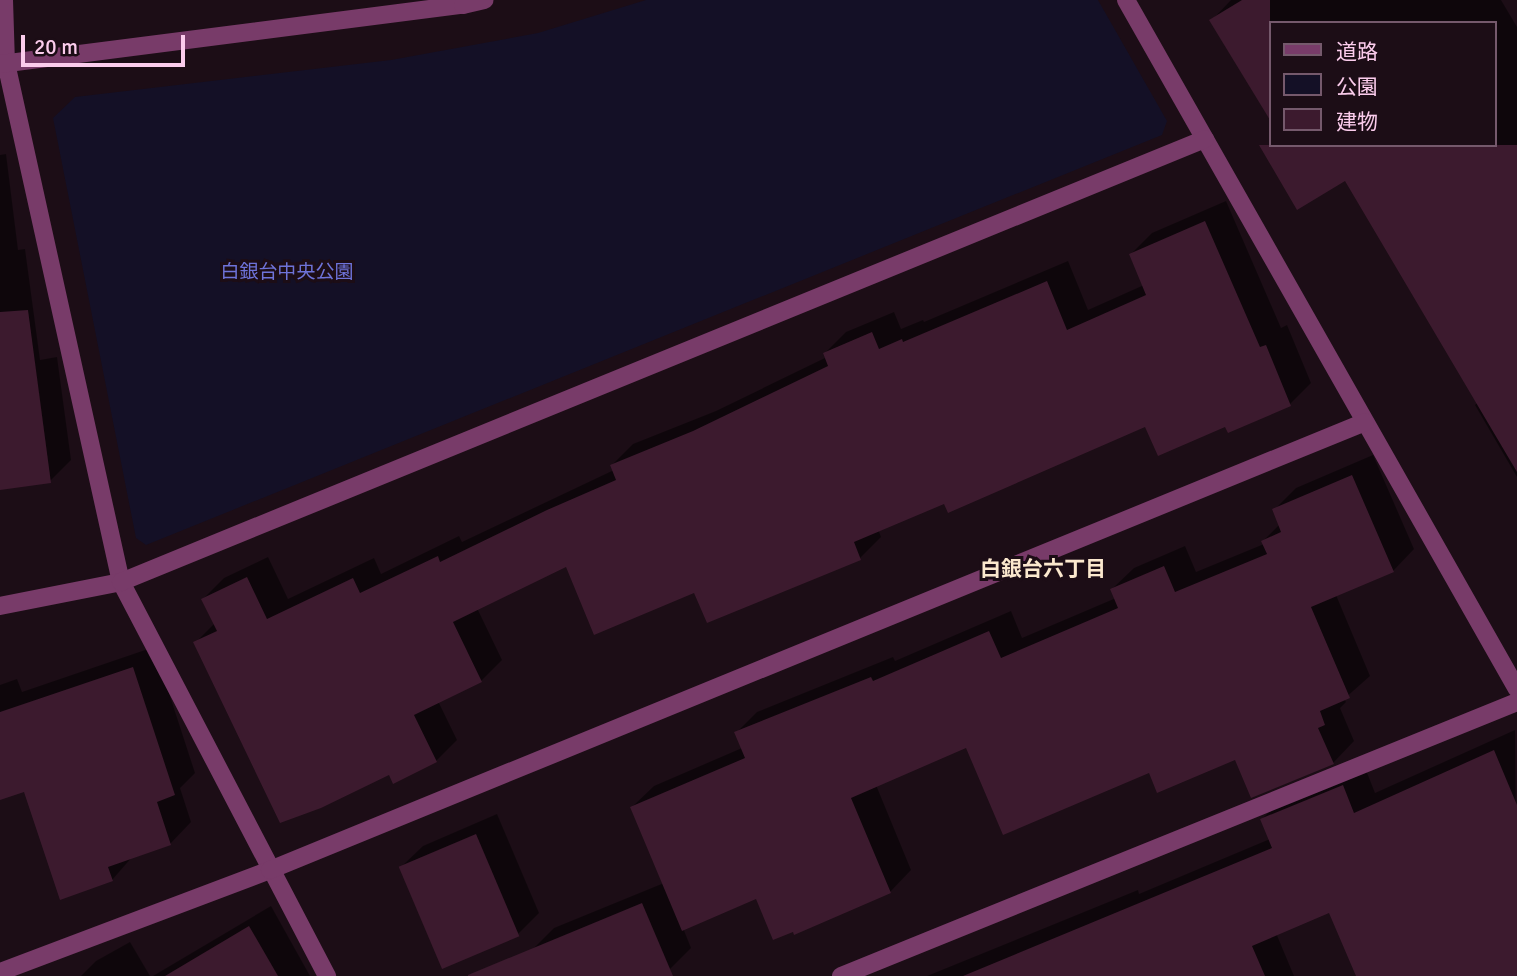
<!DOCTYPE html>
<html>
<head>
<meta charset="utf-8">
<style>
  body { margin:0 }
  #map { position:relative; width:1517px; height:976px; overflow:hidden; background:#1c0d16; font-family:Signika,"Noto Sans JP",sans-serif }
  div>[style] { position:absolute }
  .green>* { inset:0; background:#141026 }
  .shadow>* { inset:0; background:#0007 }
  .building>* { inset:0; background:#3c1a2e; transform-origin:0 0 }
  .minor>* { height:18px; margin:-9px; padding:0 9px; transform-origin:9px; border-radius:9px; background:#783b69 }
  span { translate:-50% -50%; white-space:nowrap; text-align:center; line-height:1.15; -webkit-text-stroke:6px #1c0d16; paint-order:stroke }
  .park-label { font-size:19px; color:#6e73d9 }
  .neighbourhood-label { font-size:21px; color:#fbe8ce; font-weight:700 }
  .legend { position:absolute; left:1269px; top:21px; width:228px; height:126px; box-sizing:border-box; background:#1c0d16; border:2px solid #75596c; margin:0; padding:9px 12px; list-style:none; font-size:21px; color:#fbccec }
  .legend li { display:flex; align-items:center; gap:14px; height:35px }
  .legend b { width:35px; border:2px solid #75596c }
  .scale { position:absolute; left:21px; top:35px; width:164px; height:32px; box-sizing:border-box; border:4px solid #fbccec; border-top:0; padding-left:9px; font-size:21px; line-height:24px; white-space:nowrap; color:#fbccec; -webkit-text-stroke:5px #1c0d16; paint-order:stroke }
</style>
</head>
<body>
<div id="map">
  <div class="green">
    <i style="clip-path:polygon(646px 0,1098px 0,1167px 121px,1162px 135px,146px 545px,136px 538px,53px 118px,75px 97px,391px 60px,538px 33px)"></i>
  </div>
  <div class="shadow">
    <i style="clip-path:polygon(1231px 0,1501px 0,1517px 27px,1517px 477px,1475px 405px,1478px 402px,1346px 179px,1265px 152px,1494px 145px,1494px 23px,1270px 23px,1270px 117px,1212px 20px)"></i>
    <i style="clip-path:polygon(6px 154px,18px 250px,25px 249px,40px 360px,57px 357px,71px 460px,50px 481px,0 488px,0 155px)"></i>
    <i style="clip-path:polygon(1226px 201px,1281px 328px,1287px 325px,1311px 383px,1290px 404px,1228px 430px,1226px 425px,1146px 424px,878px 529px,881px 537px,860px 558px,695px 590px,567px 565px,477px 608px,502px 660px,481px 681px,438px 701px,457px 740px,436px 761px,390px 773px,195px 643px,215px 623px,203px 599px,224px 578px,268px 557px,288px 599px,374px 558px,381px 574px,459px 536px,462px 542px,614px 470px,612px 465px,633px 444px,716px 411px,827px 357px,825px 353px,846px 332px,894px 312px,901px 329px,923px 320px,924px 322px,1068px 261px,1088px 310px,1144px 285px,1131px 254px,1152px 233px)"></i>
    <i style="clip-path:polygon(1373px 455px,1414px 549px,1393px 571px,1336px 595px,1370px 676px,1344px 699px,1346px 702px,1340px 708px,1354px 741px,1333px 763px,1236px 758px,1150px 771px,967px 745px,876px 785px,911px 870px,890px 892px,757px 897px,683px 928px,691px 948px,670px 969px,654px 976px,543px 976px,532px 950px,554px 928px,664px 883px,632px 807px,654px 786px,742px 748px,736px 733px,757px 712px,893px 657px,895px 661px,1011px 611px,1022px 638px,1116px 598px,1112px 589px,1134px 568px,1185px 546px,1196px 572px,1264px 544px,1263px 541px,1280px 524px,1274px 510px,1296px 488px)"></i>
    <i style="clip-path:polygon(154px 647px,195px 773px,180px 788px,191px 822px,170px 844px,133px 856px,112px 880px,25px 790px,0 799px,0 685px,17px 679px,22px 692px)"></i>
    <i style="clip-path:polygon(1515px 730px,1517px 968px,1507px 976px,1358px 976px,1330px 910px,1276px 933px,1294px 976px,927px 976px,1138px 890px,1139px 894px,1270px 839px,1262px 819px,1283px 798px,1364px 765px,1375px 793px)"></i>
    <i style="clip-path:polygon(497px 814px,539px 913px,518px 934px,401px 867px,423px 846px)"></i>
    <i style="clip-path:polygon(271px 906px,310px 976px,153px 976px)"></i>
    <i style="clip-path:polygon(130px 942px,150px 976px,81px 976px,96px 961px)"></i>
  </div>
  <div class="building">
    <i style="clip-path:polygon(1242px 0,1270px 0,1270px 120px,1209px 20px)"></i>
    <i style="clip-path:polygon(1259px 145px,1517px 145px,1517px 472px,1345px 181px,1297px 210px)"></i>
    <i style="clip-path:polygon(1205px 221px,1260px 347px,1266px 345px,1291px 406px,1228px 433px,1225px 427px,1158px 456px,1145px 427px,948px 513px,944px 504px,854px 542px,861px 560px,707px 623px,694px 593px,594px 635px,566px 567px,453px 622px,482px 682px,414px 715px,437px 762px,393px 784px,389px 775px,321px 808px,280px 823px,193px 642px,217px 631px,201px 599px,247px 577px,267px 619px,353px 578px,360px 593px,438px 556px,440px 562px,547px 510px,616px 480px,610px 465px,693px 431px,828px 366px,823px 353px,872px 332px,879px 349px,902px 339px,903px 342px,1047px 281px,1067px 330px,1146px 295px,1129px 254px)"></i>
    <i style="clip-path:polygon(28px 310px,51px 483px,0 490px,0 312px)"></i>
    <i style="clip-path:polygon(1352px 475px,1394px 572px,1311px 607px,1350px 698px,1320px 711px,1325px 725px,1318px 728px,1334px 764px,1251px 798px,1235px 760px,1157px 793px,1149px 773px,1003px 835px,966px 748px,851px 798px,891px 893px,794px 935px,793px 932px,773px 940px,756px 899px,682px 931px,630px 807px,745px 758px,734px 732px,871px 677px,873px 681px,989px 631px,1001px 658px,1118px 608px,1110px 589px,1164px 566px,1175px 592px,1267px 554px,1261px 541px,1281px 532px,1272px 509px)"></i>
    <i style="clip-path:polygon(133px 667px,175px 795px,157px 802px,171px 845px,108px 867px,113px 881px,60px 900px,24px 792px,0 800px,0 712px)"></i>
    <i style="clip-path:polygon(1494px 750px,1517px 805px,1517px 976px,1356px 976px,1329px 913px,1252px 946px,1265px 976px,963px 976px,1272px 848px,1260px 819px,1343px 785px,1354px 813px)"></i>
    <i style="left:476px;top:834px;width:111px;height:84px;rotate:67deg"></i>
    <i style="clip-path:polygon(642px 903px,673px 976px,468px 976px,468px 975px)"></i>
    <i style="clip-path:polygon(249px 926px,278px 976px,165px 976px)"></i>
  </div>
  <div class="minor">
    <i style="left:4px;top:0;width:63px;rotate:88.2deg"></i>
    <i style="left:6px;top:63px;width:532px;rotate:77.51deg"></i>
    <i style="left:121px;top:582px;width:445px;rotate:62.4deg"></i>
    <i style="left:1126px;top:0;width:792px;rotate:60.43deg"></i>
    <i style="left:0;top:64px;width:467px;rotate:-7.3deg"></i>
    <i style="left:463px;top:5px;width:22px;rotate:-13deg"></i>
    <i style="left:0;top:606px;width:123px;rotate:-11.2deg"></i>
    <i style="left:121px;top:582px;width:1171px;rotate:-22.23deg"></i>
    <i style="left:0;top:972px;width:289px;rotate:-20.7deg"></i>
    <i style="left:270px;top:870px;width:1183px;rotate:-22.25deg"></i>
    <i style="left:841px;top:976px;width:729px;rotate:-22.06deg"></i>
  </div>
  <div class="park-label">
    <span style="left:287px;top:273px">白銀台中央公園</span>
  </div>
  <div class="neighbourhood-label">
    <span style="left:1043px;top:569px">白銀台六丁目</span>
  </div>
  <ul class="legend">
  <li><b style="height:9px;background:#783b69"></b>道路</li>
  <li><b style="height:19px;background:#141026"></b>公園</li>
  <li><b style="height:19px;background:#3c1a2e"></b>建物</li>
  </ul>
  <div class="scale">20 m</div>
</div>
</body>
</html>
